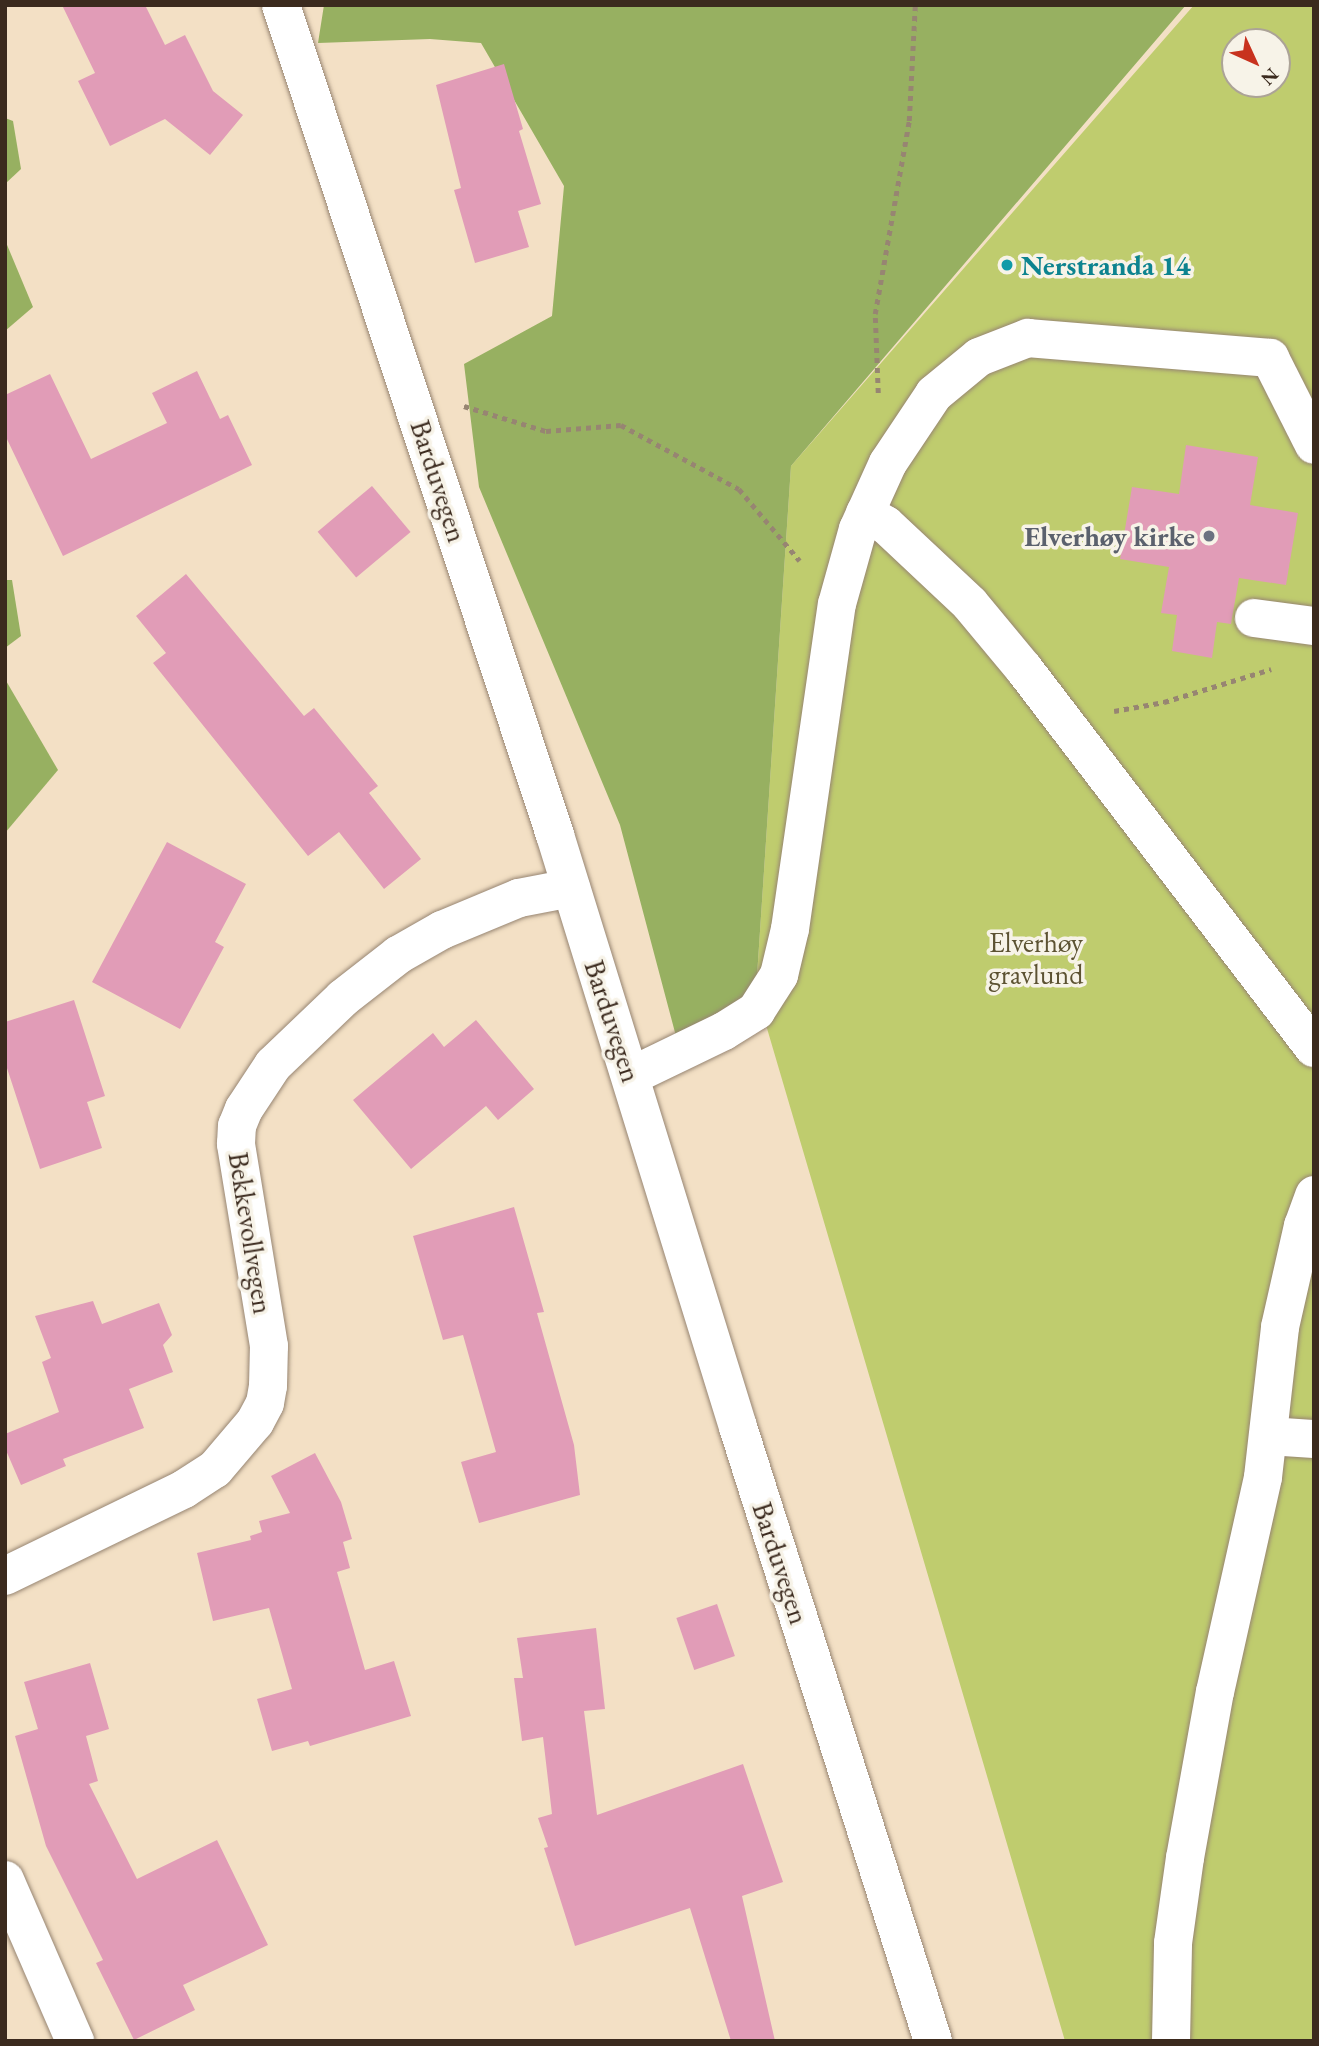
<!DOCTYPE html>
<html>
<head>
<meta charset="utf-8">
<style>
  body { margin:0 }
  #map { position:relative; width:1319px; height:2046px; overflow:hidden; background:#f3e0c5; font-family:"EB Garamond",serif }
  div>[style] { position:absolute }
  .green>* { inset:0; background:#bfcc6e }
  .forest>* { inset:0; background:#97b061 }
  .building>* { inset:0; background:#e19cb7; transform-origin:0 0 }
  .path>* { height:4.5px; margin-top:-2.25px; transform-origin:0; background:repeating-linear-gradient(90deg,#978572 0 5px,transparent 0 10px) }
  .roads { filter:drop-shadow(0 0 2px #978572) drop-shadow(0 0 2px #978572) }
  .minor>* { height:38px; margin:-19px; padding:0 19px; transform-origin:19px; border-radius:19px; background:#fff }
  .dots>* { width:19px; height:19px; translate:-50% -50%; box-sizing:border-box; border:4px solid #f7f3e8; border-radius:50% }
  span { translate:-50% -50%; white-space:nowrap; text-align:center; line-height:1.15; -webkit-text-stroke:7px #f7f3e8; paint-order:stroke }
  .culture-label { font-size:28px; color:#0d838f; font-weight:700 }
  .left { translate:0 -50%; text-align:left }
  .street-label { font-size:28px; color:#3b2a1e }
  .worship-label { font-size:28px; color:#5b616d; font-weight:700 }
  .right { translate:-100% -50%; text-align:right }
  .park-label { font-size:28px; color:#5c5232 }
  .frame { position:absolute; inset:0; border:7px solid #3b2a1e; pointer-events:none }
  .north { position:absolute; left:1221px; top:28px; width:70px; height:70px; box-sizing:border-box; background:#f7f3e8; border:2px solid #aca397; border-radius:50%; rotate:135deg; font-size:19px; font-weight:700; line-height:28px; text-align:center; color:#3b2a1e }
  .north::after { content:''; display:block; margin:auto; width:24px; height:32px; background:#c8321e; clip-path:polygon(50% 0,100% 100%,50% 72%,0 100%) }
</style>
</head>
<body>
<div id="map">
  <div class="green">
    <i style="clip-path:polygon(evenodd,1194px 5px,1314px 5px,1314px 2041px,1065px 2041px,756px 991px,791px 466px,1194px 5px,1235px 42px,1277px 42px,1277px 84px,1235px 84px,1235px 42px)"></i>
  </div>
  <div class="forest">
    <i style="clip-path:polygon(324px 5px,1186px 5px,791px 466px,756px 991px,677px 1040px,620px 825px,479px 487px,464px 364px,552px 316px,564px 186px,481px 43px,430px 39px,318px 43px)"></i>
    <i style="clip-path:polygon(5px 118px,13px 121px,21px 169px,5px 184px)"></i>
    <i style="clip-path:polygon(5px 240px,33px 307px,5px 331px)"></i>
    <i style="clip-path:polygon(5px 580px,12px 580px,21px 636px,5px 648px)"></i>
    <i style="clip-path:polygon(5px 679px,58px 770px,5px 833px)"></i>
  </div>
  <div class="building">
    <i style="clip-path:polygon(62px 5px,145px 5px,165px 45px,185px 35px,213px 91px,243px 115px,210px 155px,165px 119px,110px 146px,78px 81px,95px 73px)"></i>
    <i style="clip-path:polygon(504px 64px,523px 129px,519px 131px,541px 204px,518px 211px,529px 247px,475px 263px,454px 190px,461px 188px,436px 85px)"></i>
    <i style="clip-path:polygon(197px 371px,220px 419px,228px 415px,252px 465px,63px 556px,5px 435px,5px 395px,50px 374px,91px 459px,167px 423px,152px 393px)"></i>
    <i style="clip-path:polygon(1186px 445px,1258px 457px,1250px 505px,1298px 513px,1286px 585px,1239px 578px,1231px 624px,1217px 622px,1212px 658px,1172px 651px,1177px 615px,1161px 613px,1169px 567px,1120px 559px,1132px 487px,1179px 494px)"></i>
    <i style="left:372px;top:486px;width:60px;height:71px;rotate:50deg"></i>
    <i style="clip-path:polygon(186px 574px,304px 716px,314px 708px,378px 786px,369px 793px,421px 859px,384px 889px,339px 832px,308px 856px,153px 663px,166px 653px,136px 616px)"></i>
    <i style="clip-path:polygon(167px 842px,246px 884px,215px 942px,224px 947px,180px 1029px,92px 982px)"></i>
    <i style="clip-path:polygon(74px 1000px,105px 1096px,87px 1102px,102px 1148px,40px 1169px,5px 1062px,5px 1022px)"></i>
    <i style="clip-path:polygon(476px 1020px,534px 1089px,498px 1120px,486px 1106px,411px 1169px,353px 1100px,433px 1033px,444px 1047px)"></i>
    <i style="clip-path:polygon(514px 1207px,544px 1312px,537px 1313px,574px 1445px,580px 1495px,479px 1523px,461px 1462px,496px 1452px,463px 1335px,443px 1340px,413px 1236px)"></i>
    <i style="clip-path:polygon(93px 1301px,102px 1324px,159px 1303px,172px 1335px,163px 1345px,173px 1372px,129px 1389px,144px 1428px,63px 1459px,66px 1466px,21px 1485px,5px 1448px,5px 1434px,59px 1412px,42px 1362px,51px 1358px,35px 1316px)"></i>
    <i style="clip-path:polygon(315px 1453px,341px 1502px,352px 1539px,343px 1542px,350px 1568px,337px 1572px,365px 1670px,394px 1661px,411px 1716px,310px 1746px,308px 1741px,272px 1751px,257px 1699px,292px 1689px,269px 1608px,213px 1621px,197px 1553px,251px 1540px,250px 1536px,262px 1532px,259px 1521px,290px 1513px,271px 1476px)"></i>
    <i style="left:717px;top:1604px;width:55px;height:43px;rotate:71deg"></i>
    <i style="clip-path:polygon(596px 1628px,605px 1709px,584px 1711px,597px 1815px,743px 1764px,783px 1882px,742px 1896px,775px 2041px,731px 2041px,690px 1908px,575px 1946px,544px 1848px,548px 1847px,538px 1818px,552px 1814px,543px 1737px,522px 1741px,514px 1678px,523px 1678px,517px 1638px)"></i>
    <i style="clip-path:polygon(90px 1663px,109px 1729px,86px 1736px,98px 1781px,89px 1784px,137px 1879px,217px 1840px,268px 1945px,183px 1985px,195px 2010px,134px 2040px,96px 1963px,103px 1960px,46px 1846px,15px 1736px,38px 1729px,24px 1682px)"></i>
  </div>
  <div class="path">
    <i style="left:878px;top:393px;width:79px;rotate:-92.2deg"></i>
    <i style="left:875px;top:314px;width:196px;rotate:-80deg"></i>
    <i style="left:909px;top:121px;width:116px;rotate:-87deg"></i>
    <i style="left:464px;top:406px;width:86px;rotate:17deg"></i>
    <i style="left:546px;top:431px;width:75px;rotate:-4.6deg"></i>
    <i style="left:621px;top:425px;width:134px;rotate:28.5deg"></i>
    <i style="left:739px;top:489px;width:94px;rotate:49.7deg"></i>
    <i style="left:1114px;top:711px;width:51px;rotate:-10.2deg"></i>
    <i style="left:1164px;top:702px;width:112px;rotate:-17.1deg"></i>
  </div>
  <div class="roads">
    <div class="minor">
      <i style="left:281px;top:5px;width:874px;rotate:71.73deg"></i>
      <i style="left:555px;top:835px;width:620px;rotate:72.82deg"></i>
      <i style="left:738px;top:1427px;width:644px;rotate:72.38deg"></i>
      <i style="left:865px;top:513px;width:24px;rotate:30deg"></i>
      <i style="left:886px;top:525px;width:115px;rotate:43.2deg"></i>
      <i style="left:970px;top:604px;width:85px;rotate:50.3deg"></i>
      <i style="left:1024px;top:669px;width:477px;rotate:52.6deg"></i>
      <i style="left:1254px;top:618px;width:61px;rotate:7.6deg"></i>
      <i style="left:631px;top:1076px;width:103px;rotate:-25.8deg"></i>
      <i style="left:724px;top:1031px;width:38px;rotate:-32deg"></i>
      <i style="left:756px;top:1011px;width:43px;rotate:-57.4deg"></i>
      <i style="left:779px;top:975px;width:47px;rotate:-76.6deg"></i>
      <i style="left:790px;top:929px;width:328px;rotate:-81.8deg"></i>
      <i style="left:837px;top:604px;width:78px;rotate:-74.4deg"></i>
      <i style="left:858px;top:529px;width:72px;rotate:-65.6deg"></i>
      <i style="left:888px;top:463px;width:83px;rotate:-56.3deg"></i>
      <i style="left:934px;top:394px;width:58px;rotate:-39.4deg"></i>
      <i style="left:979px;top:357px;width:53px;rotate:-21.2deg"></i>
      <i style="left:1028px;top:338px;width:243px;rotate:4.7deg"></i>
      <i style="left:1270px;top:358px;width:97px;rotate:63.2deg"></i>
      <i style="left:1269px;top:1436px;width:45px;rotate:3.8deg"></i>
      <i style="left:5px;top:1576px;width:199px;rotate:-25.9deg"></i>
      <i style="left:184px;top:1489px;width:37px;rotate:-33deg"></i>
      <i style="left:215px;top:1469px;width:62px;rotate:-49.6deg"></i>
      <i style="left:255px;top:1422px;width:21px;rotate:-62deg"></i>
      <i style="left:265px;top:1403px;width:17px;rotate:-80deg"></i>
      <i style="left:268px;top:1386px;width:40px;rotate:-88.6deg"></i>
      <i style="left:269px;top:1346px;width:205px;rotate:-99.3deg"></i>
      <i style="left:236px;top:1144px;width:18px;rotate:-87deg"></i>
      <i style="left:237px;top:1126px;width:18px;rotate:-68deg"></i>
      <i style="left:244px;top:1109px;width:53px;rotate:-56.6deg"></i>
      <i style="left:273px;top:1065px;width:97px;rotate:-43.7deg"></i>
      <i style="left:343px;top:998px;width:70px;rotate:-38deg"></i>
      <i style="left:398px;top:955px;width:51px;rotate:-29.6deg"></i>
      <i style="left:442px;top:930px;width:83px;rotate:-22.6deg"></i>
      <i style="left:519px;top:898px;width:53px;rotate:-10.9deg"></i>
      <i style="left:5px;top:1880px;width:176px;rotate:66.5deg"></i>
      <i style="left:1171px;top:2041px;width:98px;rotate:-88.8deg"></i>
      <i style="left:1173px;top:1943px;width:86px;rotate:-82deg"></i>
      <i style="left:1185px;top:1858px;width:169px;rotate:-79.8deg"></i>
      <i style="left:1215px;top:1692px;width:220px;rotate:-77.4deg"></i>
      <i style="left:1263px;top:1477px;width:151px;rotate:-83.5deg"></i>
      <i style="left:1280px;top:1327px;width:104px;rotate:-77.2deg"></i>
      <i style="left:1303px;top:1226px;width:33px;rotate:-70deg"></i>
    </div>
  </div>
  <div class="dots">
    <i style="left:1007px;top:265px;background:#0f9aa8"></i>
    <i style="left:1209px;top:536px;background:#6b7280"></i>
  </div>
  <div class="culture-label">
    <span class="left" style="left:1021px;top:265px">Nerstranda 14</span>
  </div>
  <div class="street-label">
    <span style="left:439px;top:481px;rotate:72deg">Barduvegen</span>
    <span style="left:613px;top:1021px;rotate:72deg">Barduvegen</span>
    <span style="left:251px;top:1233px;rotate:81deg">Bekkevollvegen</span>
    <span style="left:781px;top:1563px;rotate:72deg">Barduvegen</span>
  </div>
  <div class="worship-label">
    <span class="right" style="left:1195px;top:536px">Elverhøy kirke</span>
  </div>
  <div class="park-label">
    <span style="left:1036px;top:958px">Elverhøy<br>gravlund</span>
  </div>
  <div class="frame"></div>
  <div class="north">N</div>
</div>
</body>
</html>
